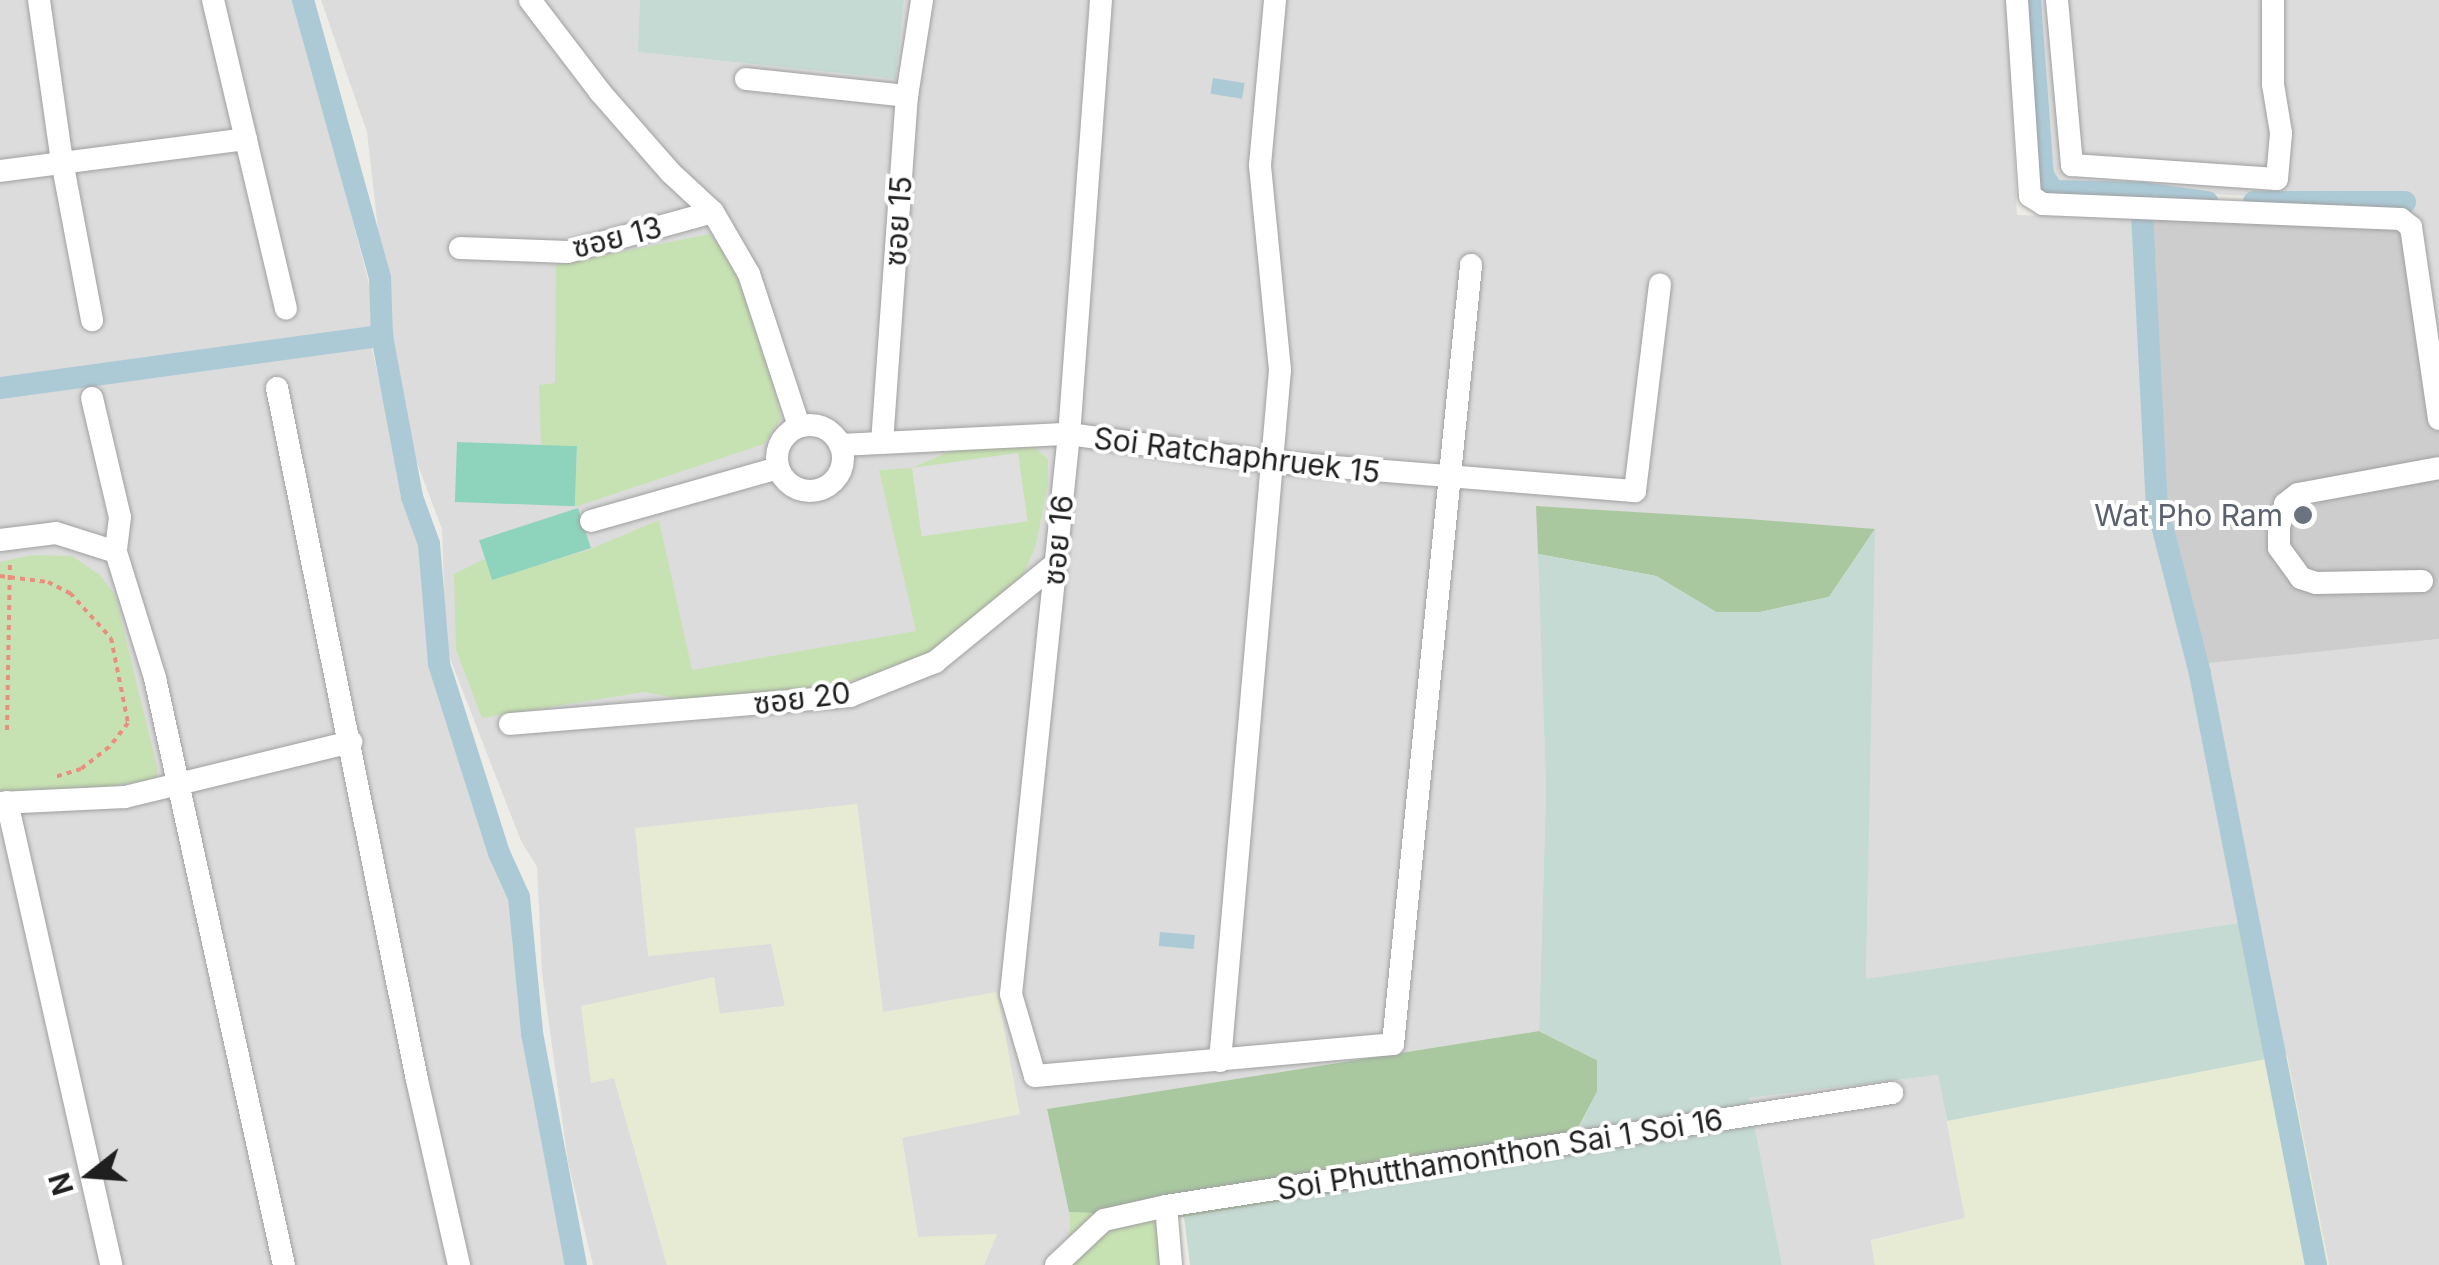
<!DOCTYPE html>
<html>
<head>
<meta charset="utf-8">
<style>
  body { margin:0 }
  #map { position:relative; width:2439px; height:1265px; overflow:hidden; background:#eeece6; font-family:Inter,"Noto Sans Thai",sans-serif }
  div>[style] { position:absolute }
  .residential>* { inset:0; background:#dddcdc }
  .religious>* { inset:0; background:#cdcdcd }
  .farmland>* { inset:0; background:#e8ebd4 }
  .grass>* { inset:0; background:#c7e2b2 }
  .forest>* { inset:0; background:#a9c8a0 }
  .wetland>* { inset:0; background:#c5dad2 }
  .pitch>* { inset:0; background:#8ed4bd; transform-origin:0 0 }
  .parking>* { inset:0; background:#dfdfdf; transform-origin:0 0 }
  .water>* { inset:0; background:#accad6; transform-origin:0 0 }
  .canal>* { height:22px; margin:-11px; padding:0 11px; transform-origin:11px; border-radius:11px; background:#accad6 }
  .path>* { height:4px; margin-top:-2px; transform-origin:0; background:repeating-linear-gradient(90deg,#e98f7d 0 5px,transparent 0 10px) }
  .roads { filter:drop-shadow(0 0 2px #a0a0a0) drop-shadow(0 0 2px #a0a0a0) }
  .street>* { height:22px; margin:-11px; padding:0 11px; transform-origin:11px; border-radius:11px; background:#fff }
  .street>.ring { margin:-11px; padding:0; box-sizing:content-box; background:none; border:22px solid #fff; border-radius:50% }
  .dots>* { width:28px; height:28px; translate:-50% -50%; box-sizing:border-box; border:5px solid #fff; border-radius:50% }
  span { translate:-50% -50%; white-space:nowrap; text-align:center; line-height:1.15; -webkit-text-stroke:8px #fff; paint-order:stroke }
  .street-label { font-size:30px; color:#1f1f1f }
  .worship-label { font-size:30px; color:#5b616d }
  .right { translate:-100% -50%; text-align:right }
  .north { position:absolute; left:40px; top:1125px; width:100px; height:100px; -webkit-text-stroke:8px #fff; paint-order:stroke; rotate:253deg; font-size:28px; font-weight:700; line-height:40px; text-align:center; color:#1f1f1f }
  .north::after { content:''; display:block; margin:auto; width:35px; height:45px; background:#1f1f1f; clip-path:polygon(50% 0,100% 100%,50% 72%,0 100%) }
</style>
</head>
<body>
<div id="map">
  <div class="residential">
    <i style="clip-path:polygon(0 0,295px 0,373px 299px,371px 344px,400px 473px,424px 546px,428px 641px,514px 903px,512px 944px,576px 1265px,0 1265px)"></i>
    <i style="clip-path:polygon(321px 0,640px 0,639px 52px,896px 79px,904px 0,2008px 0,2017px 215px,2135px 218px,2143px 347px,2189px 664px,2439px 639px,2439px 1265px,2329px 1265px,2257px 920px,1866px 980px,1874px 529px,1537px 506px,1546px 788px,1539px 1031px,1047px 1109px,1069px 1212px,1071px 1265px,984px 1265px,996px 1235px,918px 1237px,902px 1138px,997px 993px,883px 1013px,857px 804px,772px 944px,785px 1006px,719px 1014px,713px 977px,592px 1082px,614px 1077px,667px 1265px,593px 1265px,568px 1162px,542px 973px,537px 867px,521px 841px,446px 648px,442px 529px,413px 452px,382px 336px,382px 265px,367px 132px)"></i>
    <i style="clip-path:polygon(2022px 0,2439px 0,2439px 391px,2408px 195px,2306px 199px,2055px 186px,2047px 181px)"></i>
    <i style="clip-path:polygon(1938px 1075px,1965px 1218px,1871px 1240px,1875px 1265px,1782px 1265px,1749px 1098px)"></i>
  </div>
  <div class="religious">
    <i style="clip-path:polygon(2411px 208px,2439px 391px,2439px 639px,2189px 665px,2143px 347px,2135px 218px)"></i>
  </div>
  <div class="farmland">
    <i style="clip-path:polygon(857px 804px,883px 1012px,997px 992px,1020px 1114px,902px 1138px,918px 1237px,997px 1234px,984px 1265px,667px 1265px,614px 1078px,591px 1083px,581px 1006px,714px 977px,720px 1014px,785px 1006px,771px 944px,648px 956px,635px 828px)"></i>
    <i style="clip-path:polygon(2287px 1055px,2329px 1265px,1875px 1265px,1871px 1241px,1965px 1218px,1947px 1121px)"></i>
  </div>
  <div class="grass">
    <i style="clip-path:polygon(709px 234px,725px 252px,759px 324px,781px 418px,764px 444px,575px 507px,577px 448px,541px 446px,539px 385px,555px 383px,556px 265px)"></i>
    <i style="clip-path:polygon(1032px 445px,1048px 459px,1048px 484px,1036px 545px,1021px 580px,915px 663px,822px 689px,685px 700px,644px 692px,482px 718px,456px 650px,454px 574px,485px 559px,492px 579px,588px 550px,659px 520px,692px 670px,916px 631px,879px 470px,912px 468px,955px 449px)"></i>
    <i style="clip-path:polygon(31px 555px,72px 556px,100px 575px,115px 595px,158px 771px,156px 779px,78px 791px,0 791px,0 562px)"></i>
    <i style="clip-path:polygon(1069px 1212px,1160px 1216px,1166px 1265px,1071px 1265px)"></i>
  </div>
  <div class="forest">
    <i style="clip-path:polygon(1536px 506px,1749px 519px,1875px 529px,1829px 597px,1760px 612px,1716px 612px,1656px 576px,1538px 554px)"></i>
    <i style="clip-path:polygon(1539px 1031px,1597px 1060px,1597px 1092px,1563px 1156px,1184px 1217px,1069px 1212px,1047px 1109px)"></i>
  </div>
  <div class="wetland">
    <i style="clip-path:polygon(640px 0,904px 0,896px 79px,638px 52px)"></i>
    <i style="clip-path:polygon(1875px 529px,1866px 979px,2258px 920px,2287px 1055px,1947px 1121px,1938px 1075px,1749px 1098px,1782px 1265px,1190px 1265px,1184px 1217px,1564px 1156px,1597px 1092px,1597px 1060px,1539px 1031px,1546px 788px,1538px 554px,1656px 576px,1716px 612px,1760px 612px,1829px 597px)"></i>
  </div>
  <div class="pitch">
    <i style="left:457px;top:442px;width:120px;height:60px;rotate:2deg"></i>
    <i style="left:578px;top:508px;width:42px;height:104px;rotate:72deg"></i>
  </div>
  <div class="parking">
    <i style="left:1018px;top:453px;width:69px;height:107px;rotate:82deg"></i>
  </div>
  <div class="water">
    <i style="left:1213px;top:78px;width:32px;height:16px;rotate:9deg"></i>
    <i style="left:1160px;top:932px;width:35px;height:14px;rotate:5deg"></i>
  </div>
  <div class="canal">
    <i style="left:303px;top:0;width:288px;rotate:74.5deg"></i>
    <i style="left:380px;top:278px;width:58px;rotate:88deg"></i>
    <i style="left:382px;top:336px;width:164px;rotate:79.4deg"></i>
    <i style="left:412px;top:497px;width:50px;rotate:70.1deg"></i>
    <i style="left:429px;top:544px;width:120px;rotate:85.2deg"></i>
    <i style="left:439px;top:664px;width:198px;rotate:72.4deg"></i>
    <i style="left:499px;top:853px;width:48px;rotate:65.6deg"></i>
    <i style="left:519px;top:897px;width:137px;rotate:84.5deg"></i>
    <i style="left:532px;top:1033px;width:236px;rotate:79.3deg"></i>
    <i style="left:2030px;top:0;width:175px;rotate:85.8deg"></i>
    <i style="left:2043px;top:175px;width:19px;rotate:58deg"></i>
    <i style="left:2053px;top:191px;width:88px;rotate:1.3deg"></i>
    <i style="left:2141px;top:193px;width:313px;rotate:87.1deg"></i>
    <i style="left:2157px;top:506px;width:173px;rotate:75.6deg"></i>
    <i style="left:2200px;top:674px;width:602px;rotate:78.9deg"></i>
    <i style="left:2141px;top:193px;width:67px;rotate:7.8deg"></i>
    <i style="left:2254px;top:202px;width:151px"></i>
    <i style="left:0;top:388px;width:386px;rotate:-7.8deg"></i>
  </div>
  <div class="path">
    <i style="left:0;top:576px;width:48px;rotate:7.1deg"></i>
    <i style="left:48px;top:582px;width:25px;rotate:27deg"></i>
    <i style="left:70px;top:593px;width:61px;rotate:47.7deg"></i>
    <i style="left:111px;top:638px;width:87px;rotate:78.7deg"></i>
    <i style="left:128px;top:723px;width:31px;rotate:128deg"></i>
    <i style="left:109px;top:747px;width:36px;rotate:142deg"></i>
    <i style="left:81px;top:769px;width:28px;rotate:163deg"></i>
    <i style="left:7px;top:730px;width:170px;rotate:-89deg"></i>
  </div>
  <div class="roads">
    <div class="street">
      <i style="left:39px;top:0;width:163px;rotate:81.9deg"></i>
      <i style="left:62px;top:161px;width:162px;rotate:79.3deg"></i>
      <i style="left:213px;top:0;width:317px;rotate:76.7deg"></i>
      <i style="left:530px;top:0;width:116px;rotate:52.7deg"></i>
      <i style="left:600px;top:92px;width:108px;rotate:48.8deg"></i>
      <i style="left:671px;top:173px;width:57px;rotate:42.9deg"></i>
      <i style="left:713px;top:212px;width:72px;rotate:59.9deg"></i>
      <i style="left:749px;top:274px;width:160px;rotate:71.8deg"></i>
      <i style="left:1101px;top:0;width:435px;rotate:94.2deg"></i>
      <i style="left:1069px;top:434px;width:563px;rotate:95.91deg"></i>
      <i style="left:1011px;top:994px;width:85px;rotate:73.7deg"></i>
      <i style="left:1035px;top:1076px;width:359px;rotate:-5.1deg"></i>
      <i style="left:1393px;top:1044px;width:783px;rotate:-84.28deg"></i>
      <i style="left:2017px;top:0;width:196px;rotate:86.2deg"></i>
      <i style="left:2030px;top:196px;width:15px;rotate:32deg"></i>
      <i style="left:2043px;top:204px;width:358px;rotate:2.4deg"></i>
      <i style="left:2401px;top:219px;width:13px;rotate:39deg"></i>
      <i style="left:2411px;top:227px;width:194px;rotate:81.7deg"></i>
      <i style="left:2057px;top:0;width:166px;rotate:84.8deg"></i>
      <i style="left:2072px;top:165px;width:205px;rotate:3.9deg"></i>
      <i style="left:2277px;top:179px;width:46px;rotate:-85deg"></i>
      <i style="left:2281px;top:133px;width:50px;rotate:-99.3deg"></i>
      <i style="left:2273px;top:84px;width:84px;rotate:-90deg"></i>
      <i style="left:746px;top:79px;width:162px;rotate:6deg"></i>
      <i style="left:0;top:171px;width:248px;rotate:-7.4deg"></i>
      <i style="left:460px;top:248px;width:108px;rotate:2.1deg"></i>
      <i style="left:568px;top:252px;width:150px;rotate:-15.4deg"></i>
      <i style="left:277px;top:388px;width:706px;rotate:78.56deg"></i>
      <i style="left:417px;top:1080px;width:190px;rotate:77.2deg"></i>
      <i style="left:92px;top:398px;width:122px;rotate:76.8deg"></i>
      <i style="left:120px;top:517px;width:35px;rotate:97deg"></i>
      <i class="ring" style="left:777px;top:425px;width:44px;height:44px"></i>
      <i style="left:882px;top:443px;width:348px;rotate:-85.9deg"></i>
      <i style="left:907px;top:96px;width:97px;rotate:-81.1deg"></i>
      <i style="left:840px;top:445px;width:229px;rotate:-2.8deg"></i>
      <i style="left:1069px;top:434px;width:207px;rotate:7.8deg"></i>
      <i style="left:1274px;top:462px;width:362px;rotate:4.6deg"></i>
      <i style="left:1635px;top:491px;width:208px;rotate:-83.1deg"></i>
      <i style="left:591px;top:521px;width:194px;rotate:-15.8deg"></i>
      <i style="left:0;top:540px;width:56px;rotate:-7.1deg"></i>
      <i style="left:56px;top:533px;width:63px;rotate:17.6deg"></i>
      <i style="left:116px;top:552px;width:132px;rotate:72.8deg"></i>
      <i style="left:155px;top:678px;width:601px;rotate:77.61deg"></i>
      <i style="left:2422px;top:581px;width:106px;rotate:178.9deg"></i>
      <i style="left:2316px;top:583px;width:16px;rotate:-162deg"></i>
      <i style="left:2301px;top:578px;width:37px;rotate:-126deg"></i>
      <i style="left:2279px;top:548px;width:21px;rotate:-90deg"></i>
      <i style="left:2279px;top:527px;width:24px;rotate:-75deg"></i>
      <i style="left:2285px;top:504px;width:16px;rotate:-38deg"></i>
      <i style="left:2298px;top:494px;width:143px;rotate:-10.4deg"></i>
      <i style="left:510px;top:724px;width:341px;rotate:-4.7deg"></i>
      <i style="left:850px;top:696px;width:92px;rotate:-21.8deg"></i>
      <i style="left:935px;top:662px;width:155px;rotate:-39.2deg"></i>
      <i style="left:7px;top:802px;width:475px;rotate:77.3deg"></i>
      <i style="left:0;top:803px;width:125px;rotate:-2.7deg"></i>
      <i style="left:125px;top:797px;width:233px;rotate:-13.7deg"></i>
      <i style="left:1220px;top:1061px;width:694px;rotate:-85.04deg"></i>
      <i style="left:1280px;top:370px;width:206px;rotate:-95.6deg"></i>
      <i style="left:1260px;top:165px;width:166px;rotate:-84.8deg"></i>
      <i style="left:1056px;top:1265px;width:66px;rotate:-43.2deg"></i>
      <i style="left:1104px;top:1220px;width:64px;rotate:-12.7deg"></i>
      <i style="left:1171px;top:1265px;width:59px;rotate:-94.8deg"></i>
      <i style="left:1166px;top:1206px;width:735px;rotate:-8.85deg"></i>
    </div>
  </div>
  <div class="dots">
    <i style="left:2303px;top:515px;background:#6b7280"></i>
  </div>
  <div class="street-label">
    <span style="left:898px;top:221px;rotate:-86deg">ซอย 15</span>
    <span style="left:617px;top:237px;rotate:-14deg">ซอย 13</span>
    <span style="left:1237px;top:455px;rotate:7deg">Soi Ratchaphruek 15</span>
    <span style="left:1058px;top:540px;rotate:-84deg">ซอย 16</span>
    <span style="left:802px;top:698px;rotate:-7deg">ซอย 20</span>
    <span style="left:1500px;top:1154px;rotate:-9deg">Soi Phutthamonthon Sai 1 Soi 16</span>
  </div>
  <div class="worship-label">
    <span class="right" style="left:2283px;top:515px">Wat Pho Ram</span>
  </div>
  <div class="north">N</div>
</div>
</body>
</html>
